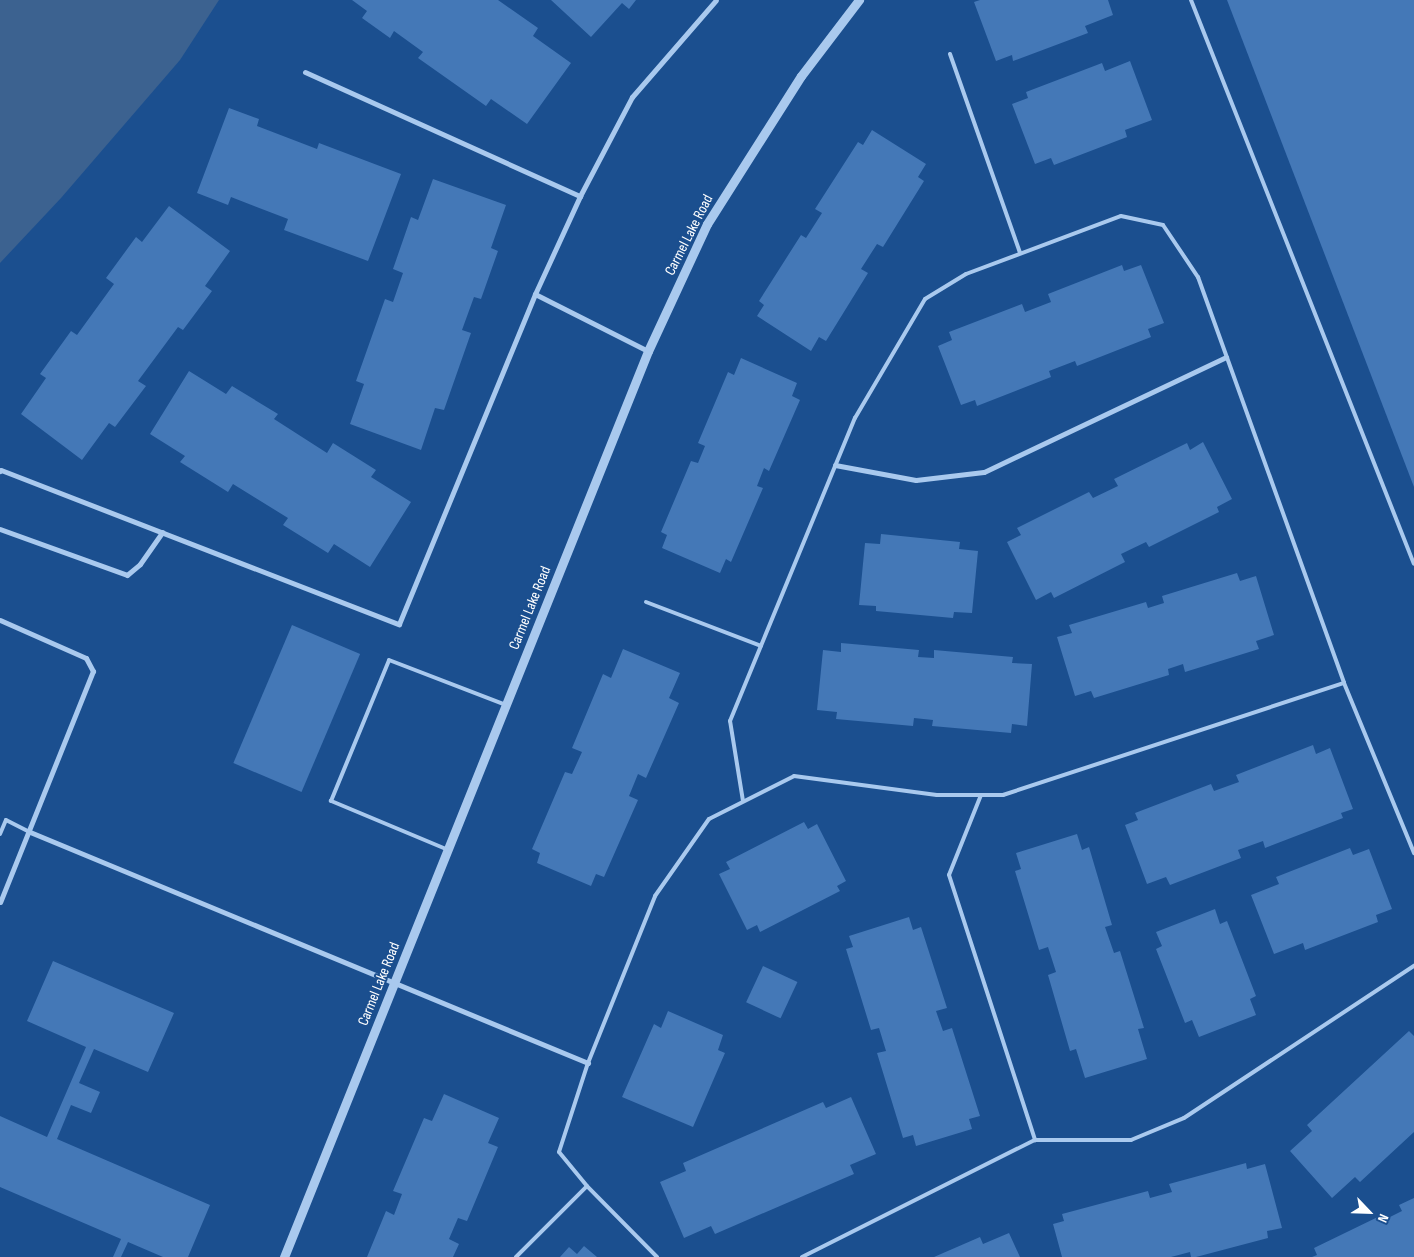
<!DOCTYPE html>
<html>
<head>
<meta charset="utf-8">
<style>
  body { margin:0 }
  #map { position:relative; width:1414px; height:1257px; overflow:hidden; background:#1b4f8f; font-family:"Sofia Sans Condensed",sans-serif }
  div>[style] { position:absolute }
  .water>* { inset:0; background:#3c6290 }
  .building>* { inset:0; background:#4478b7; transform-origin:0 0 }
  .service>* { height:4px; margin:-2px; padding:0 2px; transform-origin:2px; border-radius:2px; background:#a9c9ee }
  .minor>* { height:5px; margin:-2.5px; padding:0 2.5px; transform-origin:2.5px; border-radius:2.5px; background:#a9c9ee }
  .tertiary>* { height:9px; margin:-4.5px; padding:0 4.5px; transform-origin:4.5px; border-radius:4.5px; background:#a9c9ee }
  span { translate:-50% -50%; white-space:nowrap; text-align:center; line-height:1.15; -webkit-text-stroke:4px #1b4f8f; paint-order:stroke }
  .street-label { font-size:15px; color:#fff }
  .north { position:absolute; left:1344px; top:1187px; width:50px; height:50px; -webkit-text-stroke:4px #1b4f8f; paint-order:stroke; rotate:114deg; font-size:14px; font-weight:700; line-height:20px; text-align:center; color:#fff }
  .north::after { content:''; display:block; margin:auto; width:18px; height:22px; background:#fff; clip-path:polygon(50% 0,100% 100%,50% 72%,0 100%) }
</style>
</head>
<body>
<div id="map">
  <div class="water">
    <i style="clip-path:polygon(0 0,219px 0,180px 60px,61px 198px,0 263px)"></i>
  </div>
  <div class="building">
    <i style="clip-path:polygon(352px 0,498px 0,538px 28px,533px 36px,571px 63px,527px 124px,491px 99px,486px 106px,418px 58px,423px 52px,394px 31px,390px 38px,362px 18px,367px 11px)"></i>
    <i style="clip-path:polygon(551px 0,636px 0,629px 9px,622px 3px,591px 37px)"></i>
    <i style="clip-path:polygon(980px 0,1108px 0,1113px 15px,1085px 26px,1088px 33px,1013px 61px,1012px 55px,996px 61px,974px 2px)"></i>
    <i style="clip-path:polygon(1227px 0,1414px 0,1414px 487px)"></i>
    <i style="clip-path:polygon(1130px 61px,1152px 120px,1125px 130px,1127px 137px,1054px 165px,1051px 158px,1035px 164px,1012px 104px,1028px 98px,1026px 92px,1102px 63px,1105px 71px)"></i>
    <i style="clip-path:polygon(229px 108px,259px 119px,257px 126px,317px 149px,319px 143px,401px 174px,368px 261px,284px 230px,288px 219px,231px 197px,228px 205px,197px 193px)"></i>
    <i style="clip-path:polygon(872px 130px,926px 164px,918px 177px,924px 181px,883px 247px,877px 244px,861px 269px,868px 273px,826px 341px,819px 337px,811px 351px,757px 316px,764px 305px,759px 301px,801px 235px,806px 238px,822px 213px,815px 209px,858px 142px,863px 145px)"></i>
    <i style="clip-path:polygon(433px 179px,506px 205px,491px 248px,498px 251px,481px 299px,474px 297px,462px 330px,471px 333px,444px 410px,435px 408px,421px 450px,350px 424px,364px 384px,356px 381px,385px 299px,393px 302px,403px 273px,393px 269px,411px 217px,418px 220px)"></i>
    <i style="clip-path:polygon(169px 206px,230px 251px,205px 286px,212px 291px,183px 330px,178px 327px,138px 381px,146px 386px,115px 427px,109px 423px,82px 460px,21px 414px,46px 378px,40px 374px,71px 331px,77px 335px,114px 284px,106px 278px,136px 237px,142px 242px)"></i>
    <i style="clip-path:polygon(1122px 265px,1124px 271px,1141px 265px,1164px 323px,1148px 329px,1151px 337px,1077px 366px,1075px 361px,1049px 371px,1051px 377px,977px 406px,975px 400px,961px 405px,938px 346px,952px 340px,949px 332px,1022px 304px,1025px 312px,1051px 302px,1048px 294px)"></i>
    <i style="clip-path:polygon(741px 358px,797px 383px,792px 396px,800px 400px,769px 471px,764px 468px,757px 486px,763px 488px,731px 562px,726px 559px,720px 573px,662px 548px,667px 535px,661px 532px,691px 461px,698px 463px,705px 446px,698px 443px,728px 372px,734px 375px)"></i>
    <i style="clip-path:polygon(189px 371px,226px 394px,232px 386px,278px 414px,274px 419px,327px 453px,333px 443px,376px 470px,371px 477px,411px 502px,370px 567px,334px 544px,328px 553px,283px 525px,288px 518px,233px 484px,228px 492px,180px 462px,185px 456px,150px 434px)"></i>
    <i style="clip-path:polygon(1203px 442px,1232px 499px,1217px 507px,1219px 512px,1149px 547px,1146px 542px,1121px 554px,1125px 562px,1054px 598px,1051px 592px,1036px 600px,1007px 542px,1021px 535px,1017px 528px,1089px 492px,1093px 498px,1118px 486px,1114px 479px,1187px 443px,1190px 450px)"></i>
    <i style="clip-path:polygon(881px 534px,960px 542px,959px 549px,978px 551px,972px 613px,954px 612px,953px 618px,876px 611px,876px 606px,859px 605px,865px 543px,880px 544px)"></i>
    <i style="clip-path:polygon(1237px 573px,1240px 581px,1256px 576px,1274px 635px,1256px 641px,1259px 649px,1185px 672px,1183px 664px,1168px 669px,1169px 675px,1094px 698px,1091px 691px,1075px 696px,1057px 637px,1072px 633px,1069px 625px,1146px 602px,1148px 608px,1164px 603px,1162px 596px)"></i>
    <i style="left:292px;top:625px;width:74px;height:150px;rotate:23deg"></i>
    <i style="clip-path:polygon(841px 643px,919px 650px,918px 657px,934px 658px,934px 650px,1013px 657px,1012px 663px,1032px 664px,1027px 726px,1012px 724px,1011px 733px,932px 726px,933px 720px,914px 718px,913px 726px,836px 719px,837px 712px,817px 710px,823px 650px,841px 652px)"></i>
    <i style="clip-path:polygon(623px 649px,680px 673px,669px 698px,679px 703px,646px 778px,638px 774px,629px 796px,638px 800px,604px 877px,596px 874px,591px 886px,537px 863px,540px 853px,532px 849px,565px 772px,572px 774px,582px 752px,572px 748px,603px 674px,611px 678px)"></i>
    <i style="clip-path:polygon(1313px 745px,1316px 754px,1330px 748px,1353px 809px,1341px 813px,1343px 818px,1265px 848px,1263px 841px,1238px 850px,1241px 858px,1170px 885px,1166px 877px,1147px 884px,1125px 825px,1138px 820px,1135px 813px,1211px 784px,1214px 791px,1239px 782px,1236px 775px)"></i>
    <i style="clip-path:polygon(804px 822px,808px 829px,817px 824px,846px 881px,837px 886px,840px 891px,760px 932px,757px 925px,747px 930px,719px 874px,730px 869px,726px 862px)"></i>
    <i style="clip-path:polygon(1077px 834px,1082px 850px,1089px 847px,1112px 925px,1105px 927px,1114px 953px,1120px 951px,1144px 1028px,1138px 1029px,1147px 1059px,1085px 1078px,1076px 1049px,1070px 1051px,1048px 975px,1056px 972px,1048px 947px,1039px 950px,1015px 871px,1021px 869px,1016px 853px)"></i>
    <i style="clip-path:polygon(1350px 848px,1353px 855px,1369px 849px,1392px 909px,1376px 915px,1378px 922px,1305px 950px,1303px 943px,1274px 954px,1251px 895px,1279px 884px,1276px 877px)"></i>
    <i style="clip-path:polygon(1215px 909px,1220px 924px,1227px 921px,1256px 996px,1250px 999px,1256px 1015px,1199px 1037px,1192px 1020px,1185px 1023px,1156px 949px,1162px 946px,1156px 932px)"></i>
    <i style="clip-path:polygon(909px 917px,913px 930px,921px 927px,947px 1008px,936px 1011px,943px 1031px,952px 1028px,980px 1116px,969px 1119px,972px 1129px,916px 1146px,913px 1135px,903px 1138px,877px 1053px,886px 1051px,879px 1028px,871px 1030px,846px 949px,853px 947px,849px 936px)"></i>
    <i style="clip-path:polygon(53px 961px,174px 1013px,148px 1072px,94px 1049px,79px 1083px,100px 1092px,91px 1113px,71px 1105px,57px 1139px,210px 1205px,188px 1257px,163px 1257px,128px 1242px,121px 1257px,113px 1257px,121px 1239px,0 1187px,0 1116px,47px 1137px,86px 1047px,27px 1021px)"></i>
    <i style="left:763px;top:966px;width:38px;height:40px;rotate:25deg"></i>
    <i style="clip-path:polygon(668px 1011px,723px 1035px,718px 1050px,725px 1053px,693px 1127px,622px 1097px,654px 1024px,661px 1028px)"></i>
    <i style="clip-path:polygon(1409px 1031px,1414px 1036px,1414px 1132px,1360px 1182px,1355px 1177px,1332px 1198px,1290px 1151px,1312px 1131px,1307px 1125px)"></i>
    <i style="clip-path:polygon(444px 1094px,499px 1118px,488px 1143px,498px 1147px,467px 1221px,458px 1218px,449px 1239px,459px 1244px,453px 1257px,367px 1257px,386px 1211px,394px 1215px,402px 1194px,393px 1191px,424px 1118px,432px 1121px)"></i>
    <i style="clip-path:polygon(851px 1097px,876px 1154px,850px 1165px,854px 1174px,715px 1234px,711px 1226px,684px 1238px,660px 1182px,686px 1171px,683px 1163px,823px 1102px,826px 1108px)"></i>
    <i style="clip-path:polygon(1246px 1163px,1247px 1169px,1265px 1164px,1282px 1228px,1267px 1231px,1268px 1238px,1196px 1257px,1191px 1257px,1190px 1252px,1171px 1257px,1062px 1257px,1053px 1224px,1064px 1221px,1062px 1214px,1148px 1191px,1150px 1198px,1172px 1192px,1169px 1184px)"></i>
    <i style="clip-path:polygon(1414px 1198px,1414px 1257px,1312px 1257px,1317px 1255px,1314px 1248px,1384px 1214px,1386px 1219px,1402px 1211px,1399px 1205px)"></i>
    <i style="clip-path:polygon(1009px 1233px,1020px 1257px,934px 1257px,980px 1237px,983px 1244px)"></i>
    <i style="clip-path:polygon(584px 1246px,597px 1257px,560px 1257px,569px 1247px,577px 1254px)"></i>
  </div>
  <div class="service">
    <i style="left:1191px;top:0;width:606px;rotate:68.43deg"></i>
    <i style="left:950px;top:54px;width:211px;rotate:70.6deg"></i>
    <i style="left:646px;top:602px;width:123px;rotate:20.9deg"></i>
    <i style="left:981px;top:795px;width:86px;rotate:111.8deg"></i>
    <i style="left:949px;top:875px;width:279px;rotate:72deg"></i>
    <i style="left:743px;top:801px;width:81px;rotate:-99.2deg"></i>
    <i style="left:730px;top:721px;width:328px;rotate:-67.6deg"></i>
    <i style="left:855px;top:418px;width:138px;rotate:-59.5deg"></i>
    <i style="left:925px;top:299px;width:48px;rotate:-31.4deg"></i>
    <i style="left:966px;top:274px;width:165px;rotate:-20.5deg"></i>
    <i style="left:1121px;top:216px;width:43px;rotate:12.1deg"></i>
    <i style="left:1163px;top:225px;width:63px;rotate:56.1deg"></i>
    <i style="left:1198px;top:277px;width:431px;rotate:70.2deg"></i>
    <i style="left:1344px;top:683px;width:184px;rotate:67.6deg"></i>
    <i style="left:0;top:834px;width:15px;rotate:-67deg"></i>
    <i style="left:6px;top:820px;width:27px;rotate:27deg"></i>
    <i style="left:446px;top:849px;width:125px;rotate:-157.3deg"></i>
    <i style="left:331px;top:801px;width:152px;rotate:-67.6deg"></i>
    <i style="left:389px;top:660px;width:125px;rotate:21deg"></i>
    <i style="left:516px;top:1257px;width:100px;rotate:-45deg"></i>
    <i style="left:657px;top:1257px;width:100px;rotate:-134.6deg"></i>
    <i style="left:587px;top:1186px;width:44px;rotate:-129.5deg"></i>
    <i style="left:559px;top:1152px;width:94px;rotate:-72deg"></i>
    <i style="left:588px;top:1063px;width:180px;rotate:-68.1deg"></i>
    <i style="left:655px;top:896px;width:94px;rotate:-55deg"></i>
    <i style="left:709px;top:819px;width:95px;rotate:-26.8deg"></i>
    <i style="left:794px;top:776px;width:144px;rotate:7.6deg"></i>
    <i style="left:937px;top:795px;width:66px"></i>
    <i style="left:1003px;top:795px;width:359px;rotate:-18.2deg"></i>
    <i style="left:802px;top:1257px;width:261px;rotate:-26.7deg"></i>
    <i style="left:1035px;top:1140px;width:96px"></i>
    <i style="left:1131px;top:1140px;width:57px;rotate:-22.5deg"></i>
    <i style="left:1184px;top:1118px;width:276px;rotate:-33.5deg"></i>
  </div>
  <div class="minor">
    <i style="left:305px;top:72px;width:302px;rotate:24.3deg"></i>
    <i style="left:535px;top:294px;width:127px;rotate:26.8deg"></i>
    <i style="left:835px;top:465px;width:82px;rotate:10.5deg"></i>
    <i style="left:916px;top:480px;width:68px;rotate:-6.7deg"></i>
    <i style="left:984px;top:472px;width:268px;rotate:-25.4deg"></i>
    <i style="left:0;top:471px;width:1px;rotate:-45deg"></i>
    <i style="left:1px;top:470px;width:427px;rotate:21.2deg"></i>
    <i style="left:399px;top:624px;width:357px;rotate:-67.6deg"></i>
    <i style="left:535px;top:294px;width:108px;rotate:-65.3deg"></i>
    <i style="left:580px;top:196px;width:112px;rotate:-62.3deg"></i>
    <i style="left:632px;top:97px;width:128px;rotate:-49.1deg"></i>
    <i style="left:0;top:529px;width:135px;rotate:19.9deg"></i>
    <i style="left:127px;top:575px;width:17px;rotate:-40deg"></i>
    <i style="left:140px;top:564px;width:39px;rotate:-55deg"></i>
    <i style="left:0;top:620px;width:94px;rotate:23.8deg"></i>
    <i style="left:86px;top:658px;width:15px;rotate:62deg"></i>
    <i style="left:93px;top:671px;width:249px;rotate:111.9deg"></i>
    <i style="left:30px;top:832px;width:604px;rotate:22.49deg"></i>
  </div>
  <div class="tertiary">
    <i style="left:284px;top:1257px;width:976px;rotate:-68.11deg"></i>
    <i style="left:648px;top:351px;width:140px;rotate:-65.1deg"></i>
    <i style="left:707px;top:224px;width:175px;rotate:-57.6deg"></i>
    <i style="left:801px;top:76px;width:96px;rotate:-52.7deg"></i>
  </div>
  <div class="street-label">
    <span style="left:689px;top:235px;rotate:-63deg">Carmel Lake Road</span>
    <span style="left:530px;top:608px;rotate:-68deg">Carmel Lake Road</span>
    <span style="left:379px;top:984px;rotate:-68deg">Carmel Lake Road</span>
  </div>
  <div class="north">N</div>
</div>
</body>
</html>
